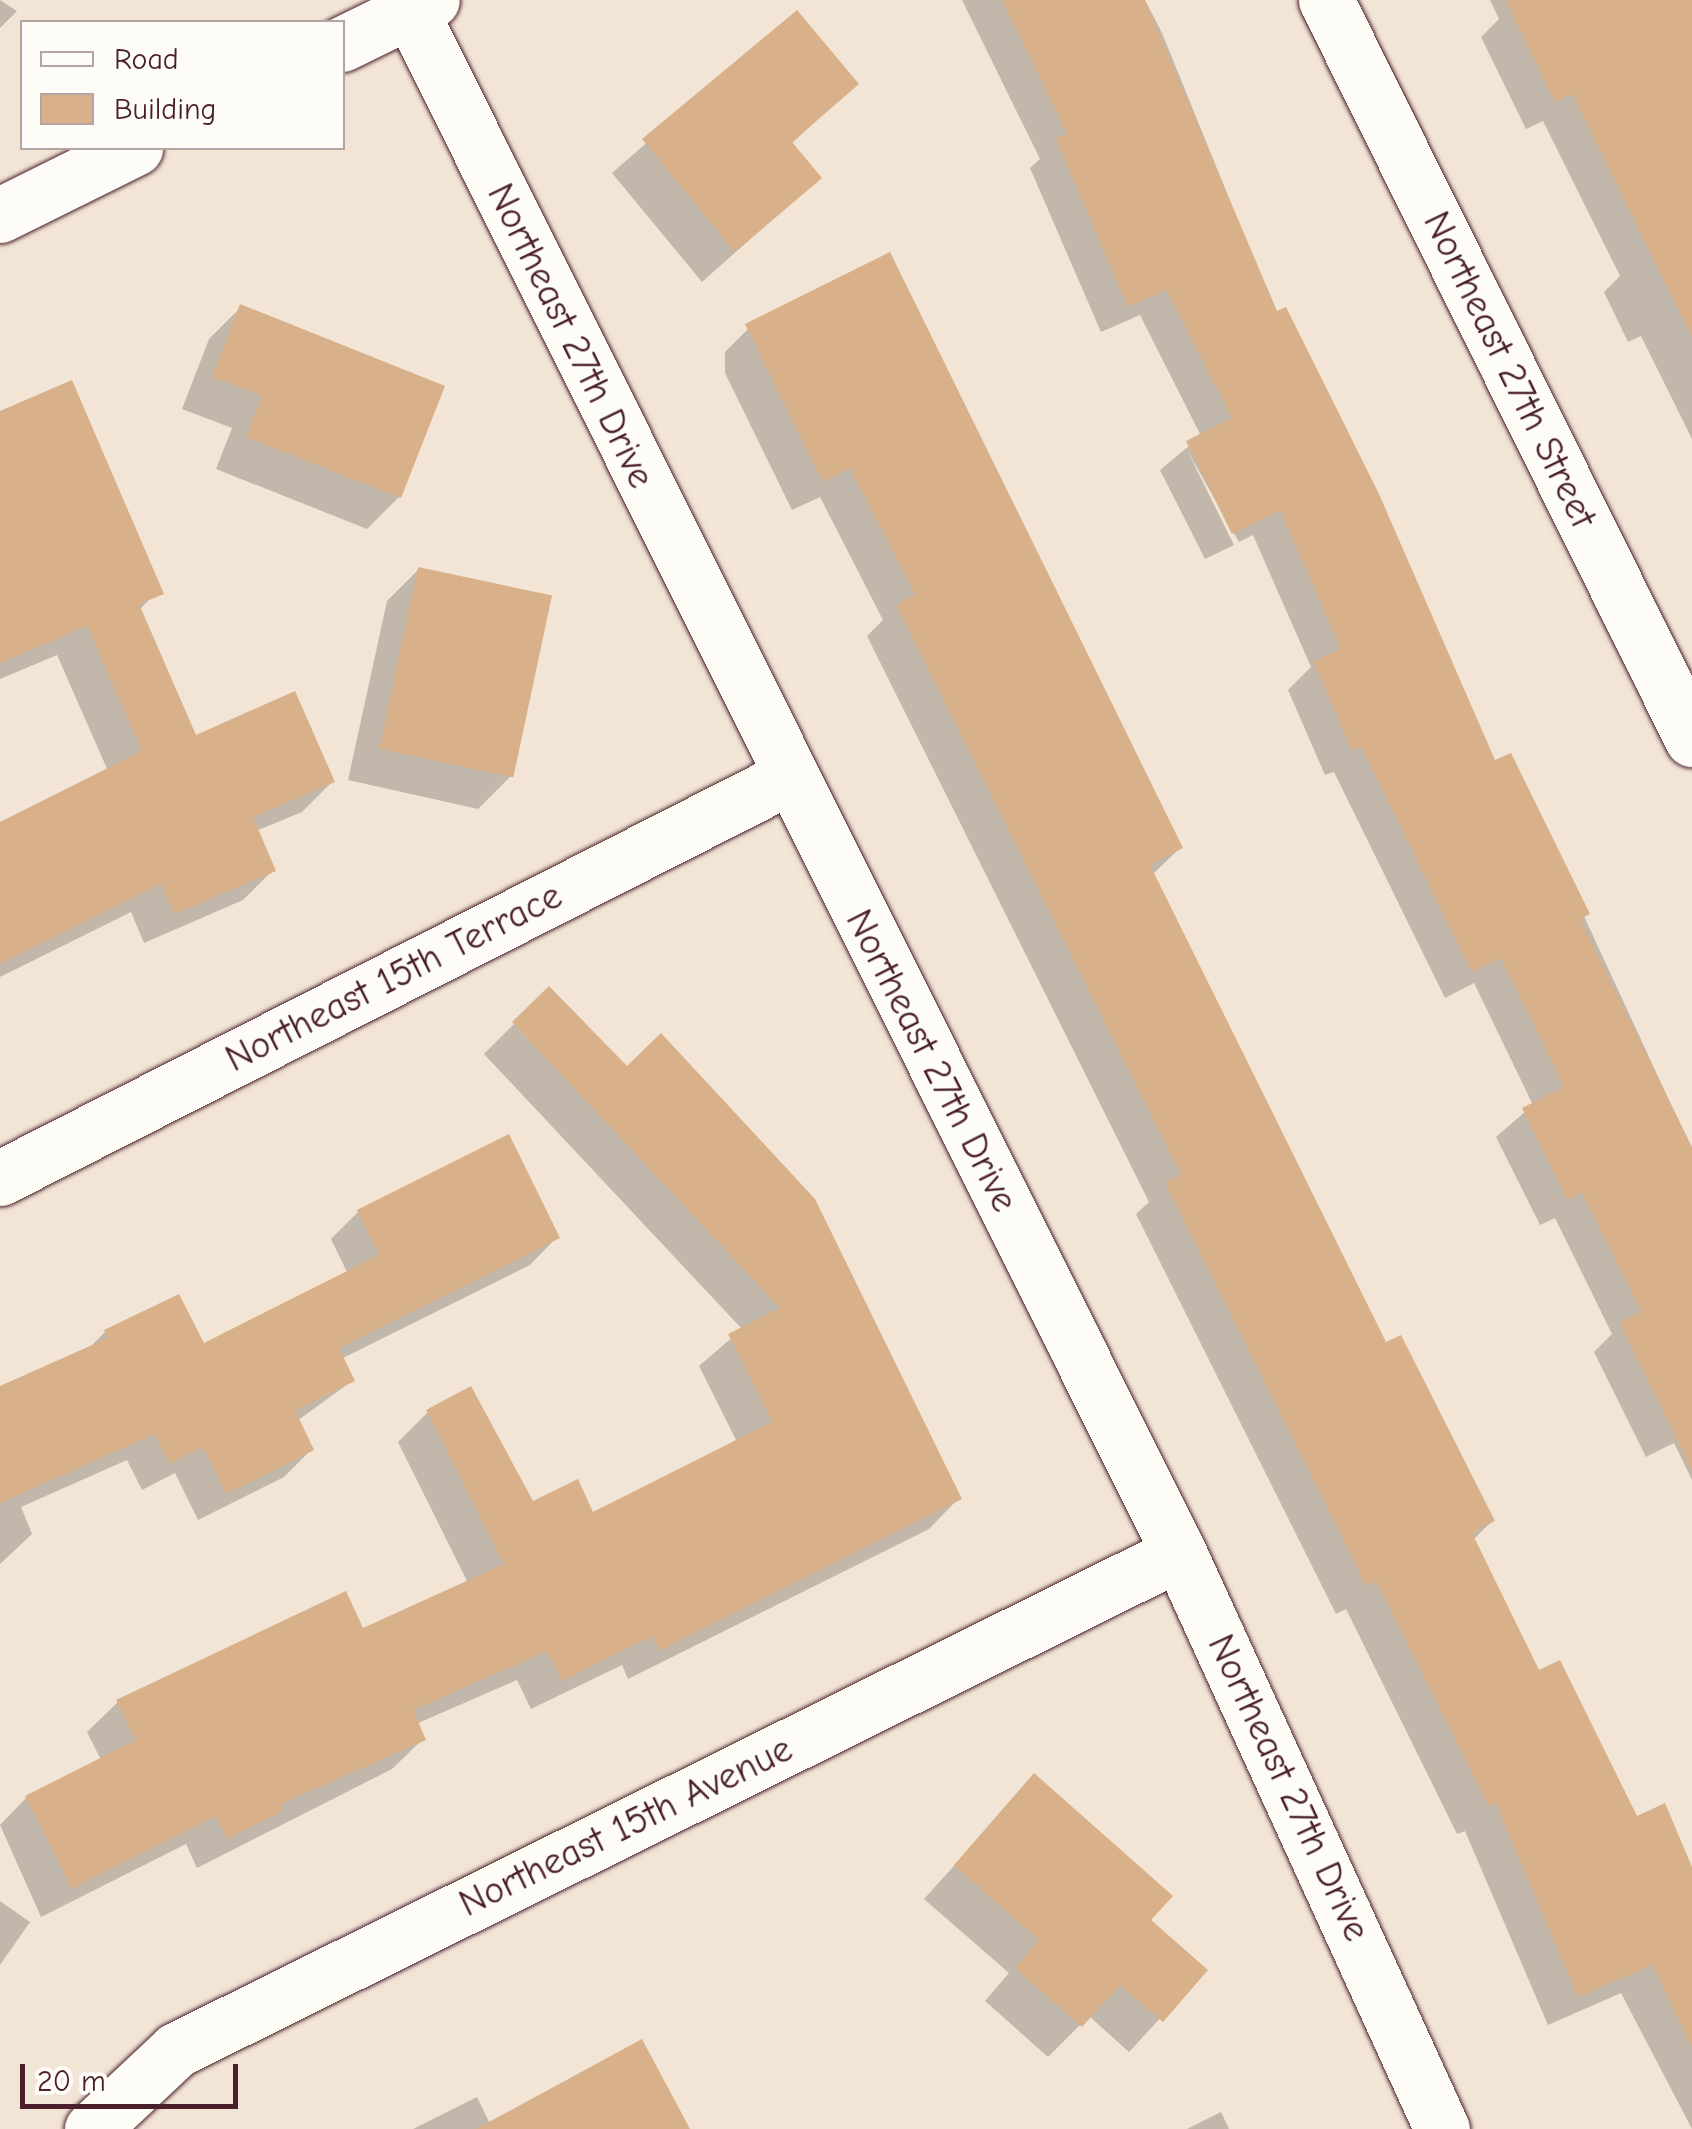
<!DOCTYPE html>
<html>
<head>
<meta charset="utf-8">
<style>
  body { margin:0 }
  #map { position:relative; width:1692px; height:2129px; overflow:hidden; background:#f2e5d6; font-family:"Comic Neue",sans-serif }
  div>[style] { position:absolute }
  .shadow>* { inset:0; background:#0003 }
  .building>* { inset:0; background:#d8b089; transform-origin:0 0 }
  .roads { filter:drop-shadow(0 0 2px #4a1f2b) drop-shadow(0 0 2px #4a1f2b) }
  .minor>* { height:55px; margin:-27.5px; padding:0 27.5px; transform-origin:27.5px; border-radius:27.5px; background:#fdfcf7 }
  .tertiary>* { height:55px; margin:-27.5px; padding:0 27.5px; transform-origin:27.5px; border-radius:27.5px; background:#fdfcf7 }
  span { translate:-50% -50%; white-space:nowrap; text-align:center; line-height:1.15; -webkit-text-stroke:9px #fdfcf7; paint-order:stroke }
  .street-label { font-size:38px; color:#4a1f2b }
  .legend { position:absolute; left:20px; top:20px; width:325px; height:130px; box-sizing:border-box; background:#fdfcf7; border:2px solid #b5a4a5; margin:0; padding:12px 18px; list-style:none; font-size:30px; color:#4a1f2b }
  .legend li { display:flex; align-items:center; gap:20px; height:50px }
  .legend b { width:50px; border:2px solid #b5a4a5 }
  .scale { position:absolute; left:20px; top:2064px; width:218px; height:45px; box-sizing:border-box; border:5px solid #4a1f2b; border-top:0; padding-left:12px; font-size:30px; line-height:35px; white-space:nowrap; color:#4a1f2b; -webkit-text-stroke:8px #fdfcf7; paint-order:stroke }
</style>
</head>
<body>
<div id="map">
  <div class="shadow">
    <i style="clip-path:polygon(0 0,17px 11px,0 28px)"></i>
    <i style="clip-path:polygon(962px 0,1145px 0,1162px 33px,1276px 314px,1494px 764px,1510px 756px,1692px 1150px,1692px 1480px,1674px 1443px,1646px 1457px,1594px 1352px,1612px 1334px,1555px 1218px,1540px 1225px,1496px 1137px,1533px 1105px,1474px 983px,1445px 998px,1334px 772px,1325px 775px,1288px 690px,1311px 667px,1253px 535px,1239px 542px,1187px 450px,1234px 545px,1205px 559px,1160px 470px,1201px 436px,1140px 315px,1101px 332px,1030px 168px,1040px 159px)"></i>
    <i style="clip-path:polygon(1490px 0,1692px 0,1692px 439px,1641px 336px,1628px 342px,1604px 292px,1620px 276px,1543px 121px,1526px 129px,1481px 37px,1499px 19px)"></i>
    <i style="clip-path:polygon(796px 13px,856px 84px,791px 144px,819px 178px,702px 282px,612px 173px)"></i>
    <i style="clip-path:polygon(241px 307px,442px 387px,399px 497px,367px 529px,216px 469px,232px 428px,182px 409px,209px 339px)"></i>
    <i style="clip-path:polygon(756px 321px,1180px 848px,1152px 875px,1385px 1346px,1492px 1521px,1473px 1540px,1538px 1673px,1636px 1819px,1692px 1873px,1692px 2129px,1621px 1993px,1548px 2025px,1465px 1831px,1457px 1834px,1346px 1609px,1336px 1614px,1136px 1214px,1149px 1202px,867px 636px,883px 620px,820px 497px,792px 510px,725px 373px,725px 352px)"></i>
    <i style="clip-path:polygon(0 414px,153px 596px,139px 610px,195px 738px,332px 782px,302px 812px,256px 831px,273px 870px,243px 900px,144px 943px,131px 912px,0 977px,0 824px,108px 771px,57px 655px,0 679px)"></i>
    <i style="clip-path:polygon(419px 569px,510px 777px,478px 809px,348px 780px,387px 601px)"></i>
    <i style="clip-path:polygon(514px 1024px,959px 1498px,929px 1529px,628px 1679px,622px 1665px,531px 1709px,517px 1680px,416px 1724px,423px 1739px,392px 1769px,197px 1868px,186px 1844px,41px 1917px,0 1825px,26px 1798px,101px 1760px,87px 1732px,118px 1702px,344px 1594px,362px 1631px,468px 1583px,398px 1442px,428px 1412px,531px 1504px,592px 1516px,737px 1442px,699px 1366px,742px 1329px,484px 1054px)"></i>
    <i style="clip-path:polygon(358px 1212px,557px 1237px,530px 1265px,341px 1359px,352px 1381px,297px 1421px,311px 1450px,284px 1477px,198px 1520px,175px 1473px,142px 1490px,127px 1460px,21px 1507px,32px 1534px,0 1564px,0 1388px,87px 1350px,105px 1332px,203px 1346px,348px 1274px,331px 1239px)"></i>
    <i style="clip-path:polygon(1034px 1777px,1147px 1920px,1205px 1970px,1129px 2052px,1089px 2016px,1048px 2057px,985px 2001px,1009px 1973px,924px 1899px)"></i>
    <i style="clip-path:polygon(0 1901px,30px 1922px,0 1965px)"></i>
    <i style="clip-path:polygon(477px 2097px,490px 2124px,687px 2129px,413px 2129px)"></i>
    <i style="clip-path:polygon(1221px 2112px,1229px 2129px,1187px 2129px)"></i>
  </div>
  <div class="building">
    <i style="clip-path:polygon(1002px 0,1145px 0,1277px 311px,1286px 307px,1379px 494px,1495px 760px,1511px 753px,1590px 914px,1580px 919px,1692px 1147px,1692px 1471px,1620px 1323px,1641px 1312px,1582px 1193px,1567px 1200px,1522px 1108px,1564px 1087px,1501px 958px,1472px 972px,1361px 747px,1352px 750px,1313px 661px,1341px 649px,1280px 510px,1232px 534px,1186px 441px,1232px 418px,1167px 290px,1128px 307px,1056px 139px,1067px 134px)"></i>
    <i style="clip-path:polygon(1505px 0,1692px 0,1692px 337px,1572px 94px,1555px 102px)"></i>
    <i style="clip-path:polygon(797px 10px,859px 84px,792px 142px,822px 178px,735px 252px,642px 139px)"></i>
    <i style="clip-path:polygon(890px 252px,1183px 848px,1150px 865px,1386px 1342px,1401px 1335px,1495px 1521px,1472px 1533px,1539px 1670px,1560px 1660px,1637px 1816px,1665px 1803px,1692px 1867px,1692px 2048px,1652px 1965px,1578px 1997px,1495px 1802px,1488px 1806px,1376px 1581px,1366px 1586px,1165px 1182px,1181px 1175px,896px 604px,915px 595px,850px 468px,823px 482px,745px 324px)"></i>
    <i style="clip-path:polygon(240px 304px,445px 386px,401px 498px,246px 437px,262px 396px,212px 377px)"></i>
    <i style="clip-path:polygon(72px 380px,164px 594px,139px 604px,196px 735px,295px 691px,335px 782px,253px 817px,276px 871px,174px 914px,161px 884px,0 964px,0 822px,142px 751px,87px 626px,0 663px,0 411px)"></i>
    <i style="left:418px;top:567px;width:137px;height:186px;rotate:12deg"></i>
    <i style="clip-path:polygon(549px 986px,627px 1066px,661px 1033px,815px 1199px,962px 1499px,659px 1651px,652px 1636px,562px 1681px,547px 1651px,413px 1710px,426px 1740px,280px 1804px,283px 1811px,227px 1839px,216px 1816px,72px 1889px,25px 1796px,136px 1740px,116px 1700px,346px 1591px,363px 1628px,504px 1564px,426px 1410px,471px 1386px,533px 1501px,578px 1479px,593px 1512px,772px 1422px,728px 1334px,780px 1308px,512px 1022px)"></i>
    <i style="clip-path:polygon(509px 1134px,560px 1238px,339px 1348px,355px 1381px,295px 1410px,314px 1450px,226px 1494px,203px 1447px,170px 1464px,155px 1434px,0 1503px,0 1386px,108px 1338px,104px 1330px,179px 1294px,204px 1343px,379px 1255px,357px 1210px)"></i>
    <i style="clip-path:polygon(1034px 1773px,1173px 1896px,1151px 1920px,1208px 1970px,1163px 2022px,1120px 1985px,1082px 2027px,1015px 1968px,1039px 1940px,954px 1865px)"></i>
    <i style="clip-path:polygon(642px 2039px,690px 2129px,476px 2129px)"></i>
  </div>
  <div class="roads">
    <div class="minor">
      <i style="left:405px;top:0;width:1735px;rotate:63.51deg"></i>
      <i style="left:1179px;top:1553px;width:633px;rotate:65.46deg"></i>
      <i style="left:1326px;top:0;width:825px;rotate:63.65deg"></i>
      <i style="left:0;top:1178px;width:883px;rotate:-26.94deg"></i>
      <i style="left:92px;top:2129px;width:115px;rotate:-43.2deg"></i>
      <i style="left:176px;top:2050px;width:1119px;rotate:-26.36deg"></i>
    </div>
    <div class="tertiary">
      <i style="left:342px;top:44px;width:100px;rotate:-26.1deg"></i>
      <i style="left:0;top:215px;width:151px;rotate:-26.4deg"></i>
    </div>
  </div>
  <div class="street-label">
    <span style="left:570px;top:336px;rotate:64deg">Northeast 27th Drive</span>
    <span style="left:1509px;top:370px;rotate:64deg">Northeast 27th Street</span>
    <span style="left:394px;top:978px;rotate:-27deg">Northeast 15th Terrace</span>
    <span style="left:931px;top:1061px;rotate:63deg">Northeast 27th Drive</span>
    <span style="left:1288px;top:1788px;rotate:65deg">Northeast 27th Drive</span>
    <span style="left:626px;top:1827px;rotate:-26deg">Northeast 15th Avenue</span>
  </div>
  <ul class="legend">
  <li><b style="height:12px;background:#fdfcf7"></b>Road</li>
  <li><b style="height:28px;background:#d8b089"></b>Building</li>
  </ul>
  <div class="scale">20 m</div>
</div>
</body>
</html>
